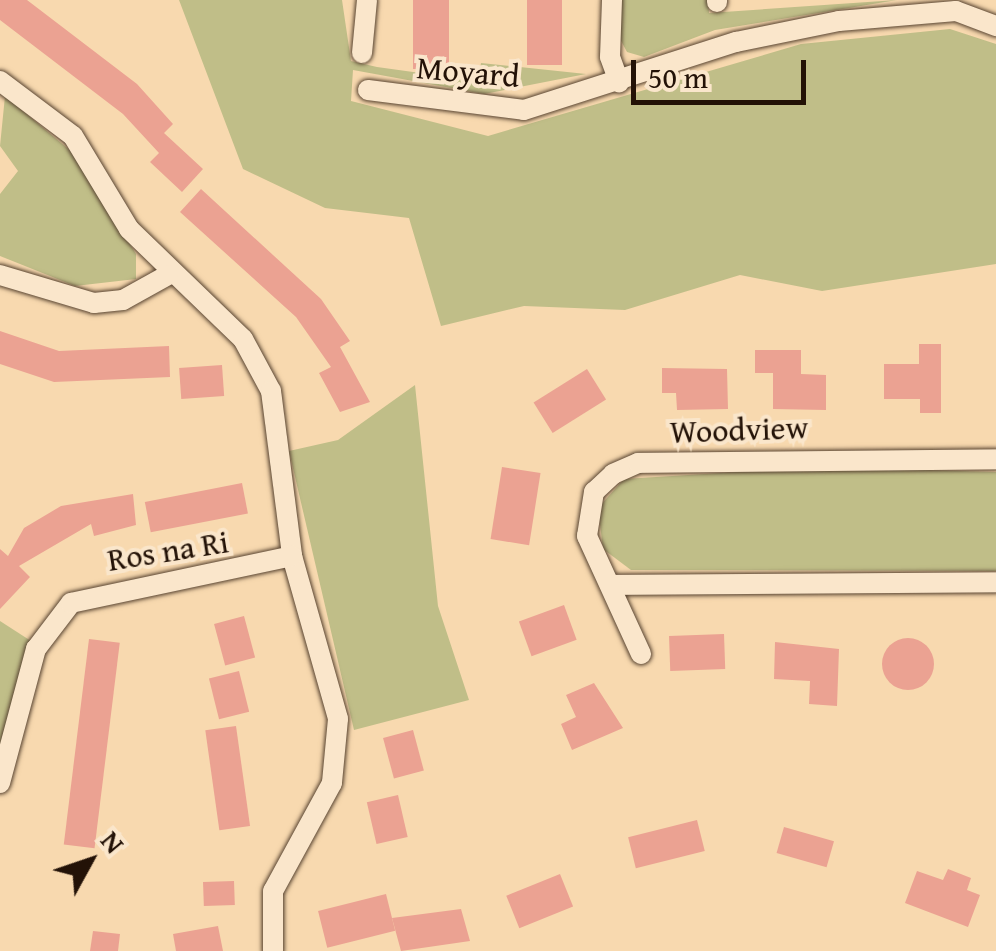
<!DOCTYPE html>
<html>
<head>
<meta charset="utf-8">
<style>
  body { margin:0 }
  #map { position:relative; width:996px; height:951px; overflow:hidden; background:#f8d9af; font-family:"Gentium Book Plus",serif }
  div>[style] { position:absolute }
  .green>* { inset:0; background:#c0be88 }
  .building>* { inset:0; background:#eba292; transform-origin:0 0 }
  .round { border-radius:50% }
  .roads { filter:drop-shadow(0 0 2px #584431) drop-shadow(0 0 2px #584431) }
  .street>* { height:20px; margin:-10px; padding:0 10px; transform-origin:10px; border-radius:10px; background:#fae6cb }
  span { translate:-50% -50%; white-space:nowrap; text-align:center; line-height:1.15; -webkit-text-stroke:8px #fae6cb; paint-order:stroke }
  .street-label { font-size:32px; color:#231207 }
  .north { position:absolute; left:40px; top:811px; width:100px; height:100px; -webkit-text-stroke:8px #fae6cb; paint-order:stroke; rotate:50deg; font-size:28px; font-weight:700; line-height:40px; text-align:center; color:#231207 }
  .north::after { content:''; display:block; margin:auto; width:35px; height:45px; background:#231207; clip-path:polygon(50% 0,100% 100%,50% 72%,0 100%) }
  .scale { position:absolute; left:631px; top:60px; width:175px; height:45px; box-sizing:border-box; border:5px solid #231207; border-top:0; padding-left:12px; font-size:30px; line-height:35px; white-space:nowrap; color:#231207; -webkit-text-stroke:8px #fae6cb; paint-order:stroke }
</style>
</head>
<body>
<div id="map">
  <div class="green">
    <i style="clip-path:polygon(179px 0,342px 0,351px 61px,377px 67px,478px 81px,481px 63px,586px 74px,484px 94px,353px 70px,351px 101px,488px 136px,801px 44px,950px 29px,996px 44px,996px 264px,822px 291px,740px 275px,625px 310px,524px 306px,441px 326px,409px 218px,325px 208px,243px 169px)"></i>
    <i style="clip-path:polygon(622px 0,708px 0,709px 13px,897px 0,715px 30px,644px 57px,627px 52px,619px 37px)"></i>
    <i style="clip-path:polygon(5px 96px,73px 153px,136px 254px,136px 279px,75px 286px,0 256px,0 194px,18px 171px,0 146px)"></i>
    <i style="clip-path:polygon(415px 385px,438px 606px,469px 700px,354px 730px,289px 451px,338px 440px)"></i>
    <i style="clip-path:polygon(817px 467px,996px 472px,996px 571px,631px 570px,603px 549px,598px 508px,624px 479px)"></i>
    <i style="clip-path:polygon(0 621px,31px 641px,0 745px)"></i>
  </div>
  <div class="building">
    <i style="clip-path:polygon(0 0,27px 0,137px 84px,173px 124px,164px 133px,203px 169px,182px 192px,150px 162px,159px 153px,123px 114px,0 20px)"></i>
    <i style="left:413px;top:0;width:36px;height:69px"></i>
    <i style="left:527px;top:0;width:35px;height:65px"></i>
    <i style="clip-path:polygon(201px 189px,321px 299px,350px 341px,340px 347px,370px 402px,340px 412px,319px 373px,331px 367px,296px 317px,180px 212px)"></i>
    <i style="clip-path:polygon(0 331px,59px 351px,169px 346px,170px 377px,54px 382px,0 364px)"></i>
    <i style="clip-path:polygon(919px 344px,941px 344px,941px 413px,920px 413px,920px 399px,884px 399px,884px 364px,919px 364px)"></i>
    <i style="clip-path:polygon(755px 350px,801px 350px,801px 374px,826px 375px,826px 410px,773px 409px,773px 373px,755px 373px)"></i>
    <i style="left:222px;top:365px;width:31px;height:43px;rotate:86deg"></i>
    <i style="clip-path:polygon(662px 368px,727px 369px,728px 409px,677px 410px,676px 393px,662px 393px)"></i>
    <i style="left:587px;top:369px;width:36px;height:63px;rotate:58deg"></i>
    <i style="left:502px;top:467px;width:39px;height:73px;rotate:9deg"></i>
    <i style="left:242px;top:483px;width:31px;height:99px;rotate:79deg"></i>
    <i style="clip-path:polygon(133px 494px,136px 525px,94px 536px,91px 524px,19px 566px,30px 577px,0 609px,0 549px,8px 556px,24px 528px,61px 506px)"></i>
    <i style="left:564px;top:605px;width:37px;height:48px;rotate:70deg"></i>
    <i style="left:244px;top:616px;width:43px;height:31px;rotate:75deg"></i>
    <i style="left:724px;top:634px;width:35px;height:55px;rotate:88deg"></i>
    <i class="round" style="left:882px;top:638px;width:52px;height:52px"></i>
    <i style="left:89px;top:639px;width:31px;height:207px;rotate:7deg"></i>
    <i style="clip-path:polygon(775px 642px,839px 649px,837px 706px,809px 704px,810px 681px,774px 679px)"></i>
    <i style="left:239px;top:671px;width:42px;height:31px;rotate:76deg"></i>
    <i style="clip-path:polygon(594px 683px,623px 728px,572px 750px,561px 724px,576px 717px,566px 695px)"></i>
    <i style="left:236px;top:726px;width:101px;height:31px;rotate:82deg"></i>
    <i style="left:413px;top:730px;width:42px;height:31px;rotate:75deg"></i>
    <i style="left:398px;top:795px;width:43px;height:32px;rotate:77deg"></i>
    <i style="left:697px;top:820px;width:32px;height:71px;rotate:76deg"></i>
    <i style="left:784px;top:827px;width:52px;height:27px;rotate:16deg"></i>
    <i style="clip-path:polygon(948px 869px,971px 878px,967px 890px,980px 895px,968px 927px,905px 903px,917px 871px,943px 880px)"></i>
    <i style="left:560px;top:874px;width:35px;height:58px;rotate:68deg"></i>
    <i style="left:234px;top:881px;width:24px;height:31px;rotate:88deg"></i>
    <i style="left:386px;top:894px;width:38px;height:70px;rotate:76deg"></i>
    <i style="clip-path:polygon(461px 909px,470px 941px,401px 951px,392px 918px)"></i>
    <i style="clip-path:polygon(218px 926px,223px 951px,176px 951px,173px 934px)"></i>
    <i style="clip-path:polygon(93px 931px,120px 934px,118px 951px,90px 951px)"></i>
  </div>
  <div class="roads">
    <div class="street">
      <i style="left:612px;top:0;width:57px;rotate:92deg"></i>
      <i style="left:610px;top:57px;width:27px;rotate:70deg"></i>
      <i style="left:717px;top:0;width:2px;rotate:90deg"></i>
      <i style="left:362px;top:53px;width:53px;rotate:-84.6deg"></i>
      <i style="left:0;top:81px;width:91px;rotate:37deg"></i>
      <i style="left:73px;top:136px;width:109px;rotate:58.9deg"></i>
      <i style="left:129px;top:229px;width:158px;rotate:44deg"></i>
      <i style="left:243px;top:339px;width:59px;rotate:61.7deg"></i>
      <i style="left:271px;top:391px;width:166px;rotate:82.7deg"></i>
      <i style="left:292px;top:556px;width:169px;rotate:74.2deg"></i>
      <i style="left:338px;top:719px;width:64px;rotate:95.4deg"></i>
      <i style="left:332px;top:783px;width:123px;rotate:118.6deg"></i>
      <i style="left:273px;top:891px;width:60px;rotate:90deg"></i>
      <i style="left:368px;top:90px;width:157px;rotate:7.3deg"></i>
      <i style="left:524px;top:110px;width:223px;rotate:-17.8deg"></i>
      <i style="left:736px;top:42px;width:105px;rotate:-11.5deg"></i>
      <i style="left:839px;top:21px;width:117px;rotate:-4.9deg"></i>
      <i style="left:956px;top:11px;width:43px;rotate:20.6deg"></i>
      <i style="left:0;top:275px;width:98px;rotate:16.6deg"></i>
      <i style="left:94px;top:303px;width:29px;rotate:-6deg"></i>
      <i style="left:123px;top:300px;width:51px;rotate:-29.1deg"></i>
      <i style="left:610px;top:585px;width:386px;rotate:-0.4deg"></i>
      <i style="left:641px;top:654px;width:130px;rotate:-114.6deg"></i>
      <i style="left:587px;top:536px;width:45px;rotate:-81deg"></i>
      <i style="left:594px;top:492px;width:26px;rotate:-43deg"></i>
      <i style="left:613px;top:474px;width:27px;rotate:-24deg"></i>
      <i style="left:638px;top:463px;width:358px;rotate:-0.6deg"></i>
      <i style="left:0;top:783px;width:139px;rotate:-75deg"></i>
      <i style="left:36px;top:649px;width:58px;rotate:-52.7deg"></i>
      <i style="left:71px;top:603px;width:226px;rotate:-12deg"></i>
    </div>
  </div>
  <div class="street-label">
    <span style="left:468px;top:72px;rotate:5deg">Moyard</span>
    <span style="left:739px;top:430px;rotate:-2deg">Woodview</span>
    <span style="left:168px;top:551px;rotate:-9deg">Ros na Ri</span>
  </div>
  <div class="north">N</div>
  <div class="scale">50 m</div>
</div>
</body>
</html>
